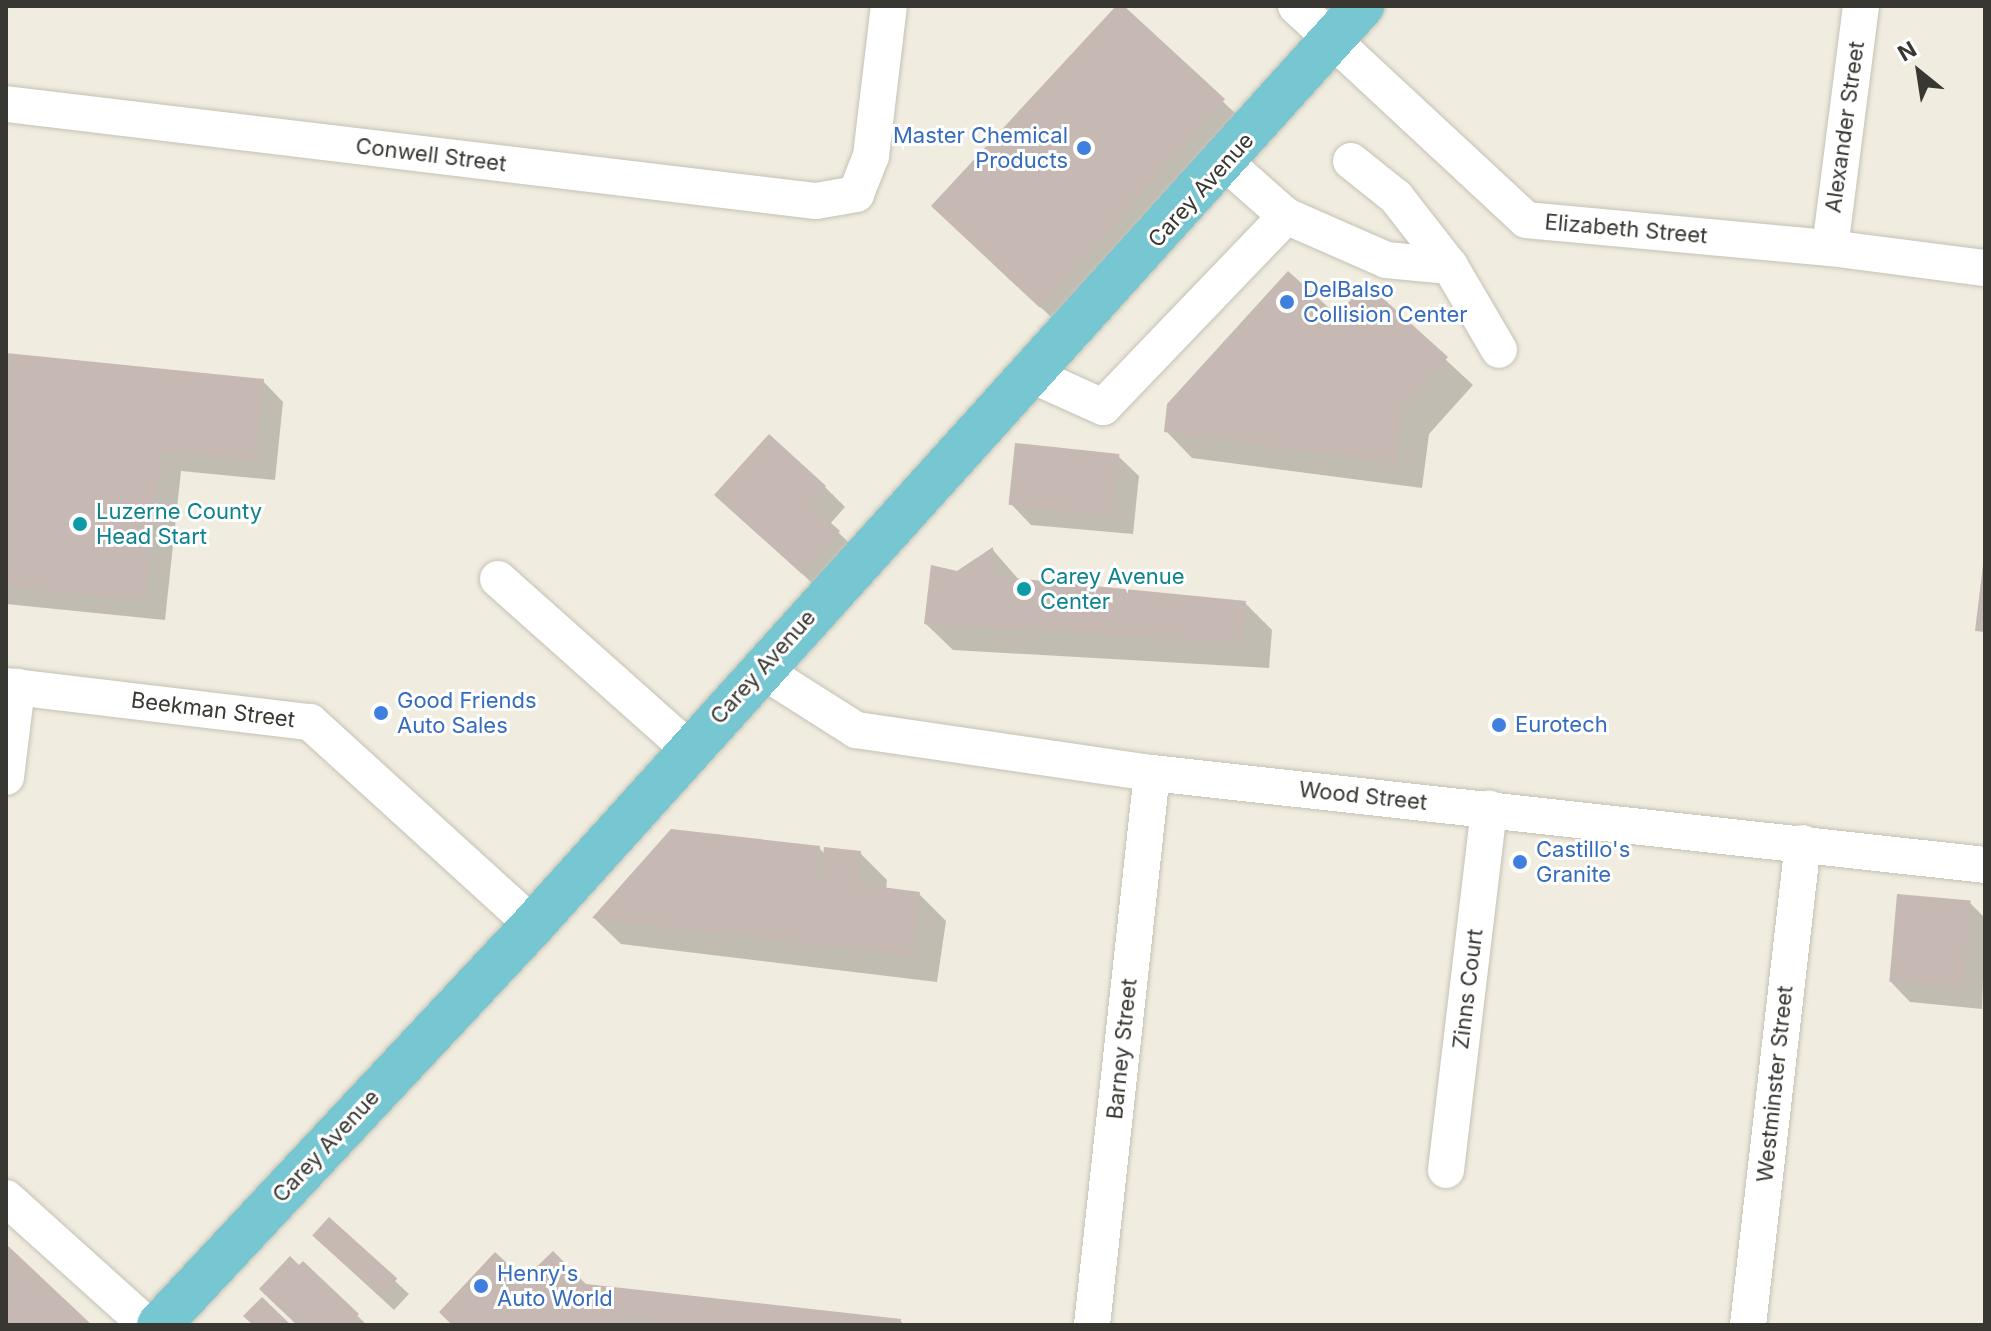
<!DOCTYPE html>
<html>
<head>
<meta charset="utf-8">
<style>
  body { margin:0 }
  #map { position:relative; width:1991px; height:1331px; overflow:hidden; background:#f0ecdf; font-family:Inter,sans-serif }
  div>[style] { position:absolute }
  .shadow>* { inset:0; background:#0003 }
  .building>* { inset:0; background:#c6b8b3; transform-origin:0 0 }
  .roads { filter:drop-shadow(0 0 2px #c5c1b5) drop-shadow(0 0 2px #c5c1b5) }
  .minor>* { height:36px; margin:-18px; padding:0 18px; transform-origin:18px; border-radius:18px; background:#fff }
  .major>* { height:44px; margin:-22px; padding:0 22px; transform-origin:22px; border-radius:22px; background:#76c7d1 }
  .dots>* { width:22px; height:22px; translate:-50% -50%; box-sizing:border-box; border:4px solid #fff; border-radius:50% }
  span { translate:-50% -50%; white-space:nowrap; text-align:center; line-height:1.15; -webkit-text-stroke:6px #fff; paint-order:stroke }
  .street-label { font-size:22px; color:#393732 }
  .shop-label { font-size:22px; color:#366cbe }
  .right { translate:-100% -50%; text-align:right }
  .left { translate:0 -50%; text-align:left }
  .culture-label { font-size:22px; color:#0d838f }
  .frame { position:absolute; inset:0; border:8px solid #393732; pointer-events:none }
  .north { position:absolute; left:1879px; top:32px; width:80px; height:80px; -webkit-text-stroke:6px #fff; paint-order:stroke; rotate:330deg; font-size:22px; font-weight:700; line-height:32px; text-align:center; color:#393732 }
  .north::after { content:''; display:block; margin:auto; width:28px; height:36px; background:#393732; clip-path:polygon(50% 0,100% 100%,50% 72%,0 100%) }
</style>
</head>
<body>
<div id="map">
  <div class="shadow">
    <i style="clip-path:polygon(1121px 6px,1250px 127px,1068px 333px,961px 232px)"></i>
    <i style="clip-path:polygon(1366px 286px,1473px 385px,1429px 434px,1422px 488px,1192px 458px,1166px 431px,1338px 318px)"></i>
    <i style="clip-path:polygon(6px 355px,263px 381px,283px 402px,275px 480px,181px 471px,165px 620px,6px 604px)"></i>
    <i style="clip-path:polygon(1118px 456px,1139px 476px,1133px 534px,1031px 525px,1011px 504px)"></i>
    <i style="clip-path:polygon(825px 487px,845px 507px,830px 524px,859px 553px,823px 593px,738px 515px)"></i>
    <i style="clip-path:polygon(993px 550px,1020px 581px,1245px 603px,1272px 630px,1269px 668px,953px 650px,926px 624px,957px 574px)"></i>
    <i style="clip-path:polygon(819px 848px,825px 854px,860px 853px,887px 880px,886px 890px,919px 894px,946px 921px,937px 982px,621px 944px,594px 918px)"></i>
    <i style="clip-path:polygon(1970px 903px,1985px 918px,1982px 1009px,1910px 1002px,1890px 981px)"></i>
    <i style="clip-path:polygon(329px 1220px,409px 1294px,394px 1310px,328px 1249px)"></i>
    <i style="clip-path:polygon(303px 1264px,367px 1325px,299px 1325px)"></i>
    <i style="clip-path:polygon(524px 1282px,900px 1321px,905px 1325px,454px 1325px)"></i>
  </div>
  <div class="building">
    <i style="clip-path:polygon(1116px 6px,1124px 6px,1225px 99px,1040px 308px,931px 206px)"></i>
    <i style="clip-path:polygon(1288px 271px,1337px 315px,1366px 283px,1448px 357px,1403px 407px,1396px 463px,1164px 432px,1167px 404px)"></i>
    <i style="clip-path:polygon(6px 353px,264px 379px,255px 461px,161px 451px,145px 601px,6px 586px)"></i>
    <i style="clip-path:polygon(769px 434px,826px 486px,810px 504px,840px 531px,802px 574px,714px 495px)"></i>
    <i style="left:1015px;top:443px;width:105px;height:62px;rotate:6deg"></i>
    <i style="clip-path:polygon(993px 547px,994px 576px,1246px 601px,1243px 642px,924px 624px,931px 565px,957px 571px)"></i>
    <i style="clip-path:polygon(1983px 565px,1985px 565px,1985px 632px,1975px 631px)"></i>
    <i style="clip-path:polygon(671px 829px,820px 846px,816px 880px,821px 881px,824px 847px,861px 851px,858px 884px,920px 892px,911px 956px,592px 918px)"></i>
    <i style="left:1897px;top:894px;width:74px;height:88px;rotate:5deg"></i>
    <i style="left:329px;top:1217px;width:92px;height:25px;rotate:42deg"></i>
    <i style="clip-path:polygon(6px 1244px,92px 1325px,6px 1325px)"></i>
    <i style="clip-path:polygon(553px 1251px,586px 1284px,901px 1319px,901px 1325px,682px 1325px,621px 1318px,620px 1325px,452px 1325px,439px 1312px,495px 1252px,524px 1279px)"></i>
    <i style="clip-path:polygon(290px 1256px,299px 1265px,303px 1261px,359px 1314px,349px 1325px,297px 1325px,259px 1289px)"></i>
    <i style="clip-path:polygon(262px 1297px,291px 1325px,253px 1325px,243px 1316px)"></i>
  </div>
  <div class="roads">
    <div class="minor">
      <i style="left:1296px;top:6px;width:314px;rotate:42.9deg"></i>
      <i style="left:1526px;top:220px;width:305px;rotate:5.3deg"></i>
      <i style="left:1830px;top:248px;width:156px;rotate:7.4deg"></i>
      <i style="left:6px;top:104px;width:816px;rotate:6.83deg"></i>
      <i style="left:816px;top:201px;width:41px;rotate:-9.9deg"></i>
      <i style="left:856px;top:194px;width:41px;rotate:-68.5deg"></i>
      <i style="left:871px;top:156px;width:151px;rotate:-83.2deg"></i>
      <i style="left:1351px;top:161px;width:58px;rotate:38.7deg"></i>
      <i style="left:1396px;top:197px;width:88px;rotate:52deg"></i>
      <i style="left:1226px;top:163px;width:80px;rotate:41.5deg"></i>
      <i style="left:1286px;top:216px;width:109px;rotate:23.7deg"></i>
      <i style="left:1386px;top:260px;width:64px;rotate:5.4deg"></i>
      <i style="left:1450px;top:266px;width:97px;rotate:59.7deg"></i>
      <i style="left:1830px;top:248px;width:244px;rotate:-82.7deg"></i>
      <i style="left:1032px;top:375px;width:78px;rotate:24.3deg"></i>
      <i style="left:1103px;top:407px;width:265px;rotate:-46.2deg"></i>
      <i style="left:498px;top:579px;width:256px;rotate:41.7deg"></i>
      <i style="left:760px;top:669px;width:114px;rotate:32.4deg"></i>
      <i style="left:856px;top:730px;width:299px;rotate:8.3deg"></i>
      <i style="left:1152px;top:773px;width:838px;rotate:6.3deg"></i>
      <i style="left:6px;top:686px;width:306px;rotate:6.8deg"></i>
      <i style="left:310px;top:722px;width:302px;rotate:42.3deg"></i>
      <i style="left:6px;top:777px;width:91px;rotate:-83deg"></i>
      <i style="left:1446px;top:1170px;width:364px;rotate:-83.2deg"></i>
      <i style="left:6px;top:1198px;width:190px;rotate:42deg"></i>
      <i style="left:1092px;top:1325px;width:555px;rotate:-83.8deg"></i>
      <i style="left:1748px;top:1325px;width:485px;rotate:-83.5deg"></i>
    </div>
    <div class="major">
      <i style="left:159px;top:1325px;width:548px;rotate:-46.92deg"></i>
      <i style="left:533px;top:925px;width:1238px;rotate:-47.95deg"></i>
    </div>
  </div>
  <div class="dots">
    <i style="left:1084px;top:148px;background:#3f7fe0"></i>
    <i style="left:1287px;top:302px;background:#3f7fe0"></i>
    <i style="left:80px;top:524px;background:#0f9aa8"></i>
    <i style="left:1024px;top:589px;background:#0f9aa8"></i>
    <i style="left:381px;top:713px;background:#3f7fe0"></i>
    <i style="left:1499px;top:725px;background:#3f7fe0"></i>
    <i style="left:1520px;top:862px;background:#3f7fe0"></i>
    <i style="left:481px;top:1286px;background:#3f7fe0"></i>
  </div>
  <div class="street-label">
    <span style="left:1845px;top:127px;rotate:-82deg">Alexander Street</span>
    <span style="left:431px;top:155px;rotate:7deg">Conwell Street</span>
    <span style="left:1201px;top:190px;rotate:-48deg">Carey Avenue</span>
    <span style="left:1626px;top:229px;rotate:5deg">Elizabeth Street</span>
    <span style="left:763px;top:667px;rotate:-48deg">Carey Avenue</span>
    <span style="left:213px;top:710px;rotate:7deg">Beekman Street</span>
    <span style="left:1363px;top:796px;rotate:6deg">Wood Street</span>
    <span style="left:1468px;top:989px;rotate:-83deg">Zinns Court</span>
    <span style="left:1122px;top:1049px;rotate:-84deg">Barney Street</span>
    <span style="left:1775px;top:1084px;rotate:-84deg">Westminster Street</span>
    <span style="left:326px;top:1146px;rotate:-47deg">Carey Avenue</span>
  </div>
  <div class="shop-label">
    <span class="right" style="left:1068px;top:148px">Master Chemical<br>Products</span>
    <span class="left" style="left:1303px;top:302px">DelBalso<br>Collision Center</span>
    <span class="left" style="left:397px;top:713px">Good Friends<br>Auto Sales</span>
    <span class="left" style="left:1515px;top:725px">Eurotech</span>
    <span class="left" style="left:1536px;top:862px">Castillo's<br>Granite</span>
    <span class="left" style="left:497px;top:1286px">Henry's<br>Auto World</span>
  </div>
  <div class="culture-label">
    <span class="left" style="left:96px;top:524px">Luzerne County<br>Head Start</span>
    <span class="left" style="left:1040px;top:589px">Carey Avenue<br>Center</span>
  </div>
  <div class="frame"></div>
  <div class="north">N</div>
</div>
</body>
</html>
